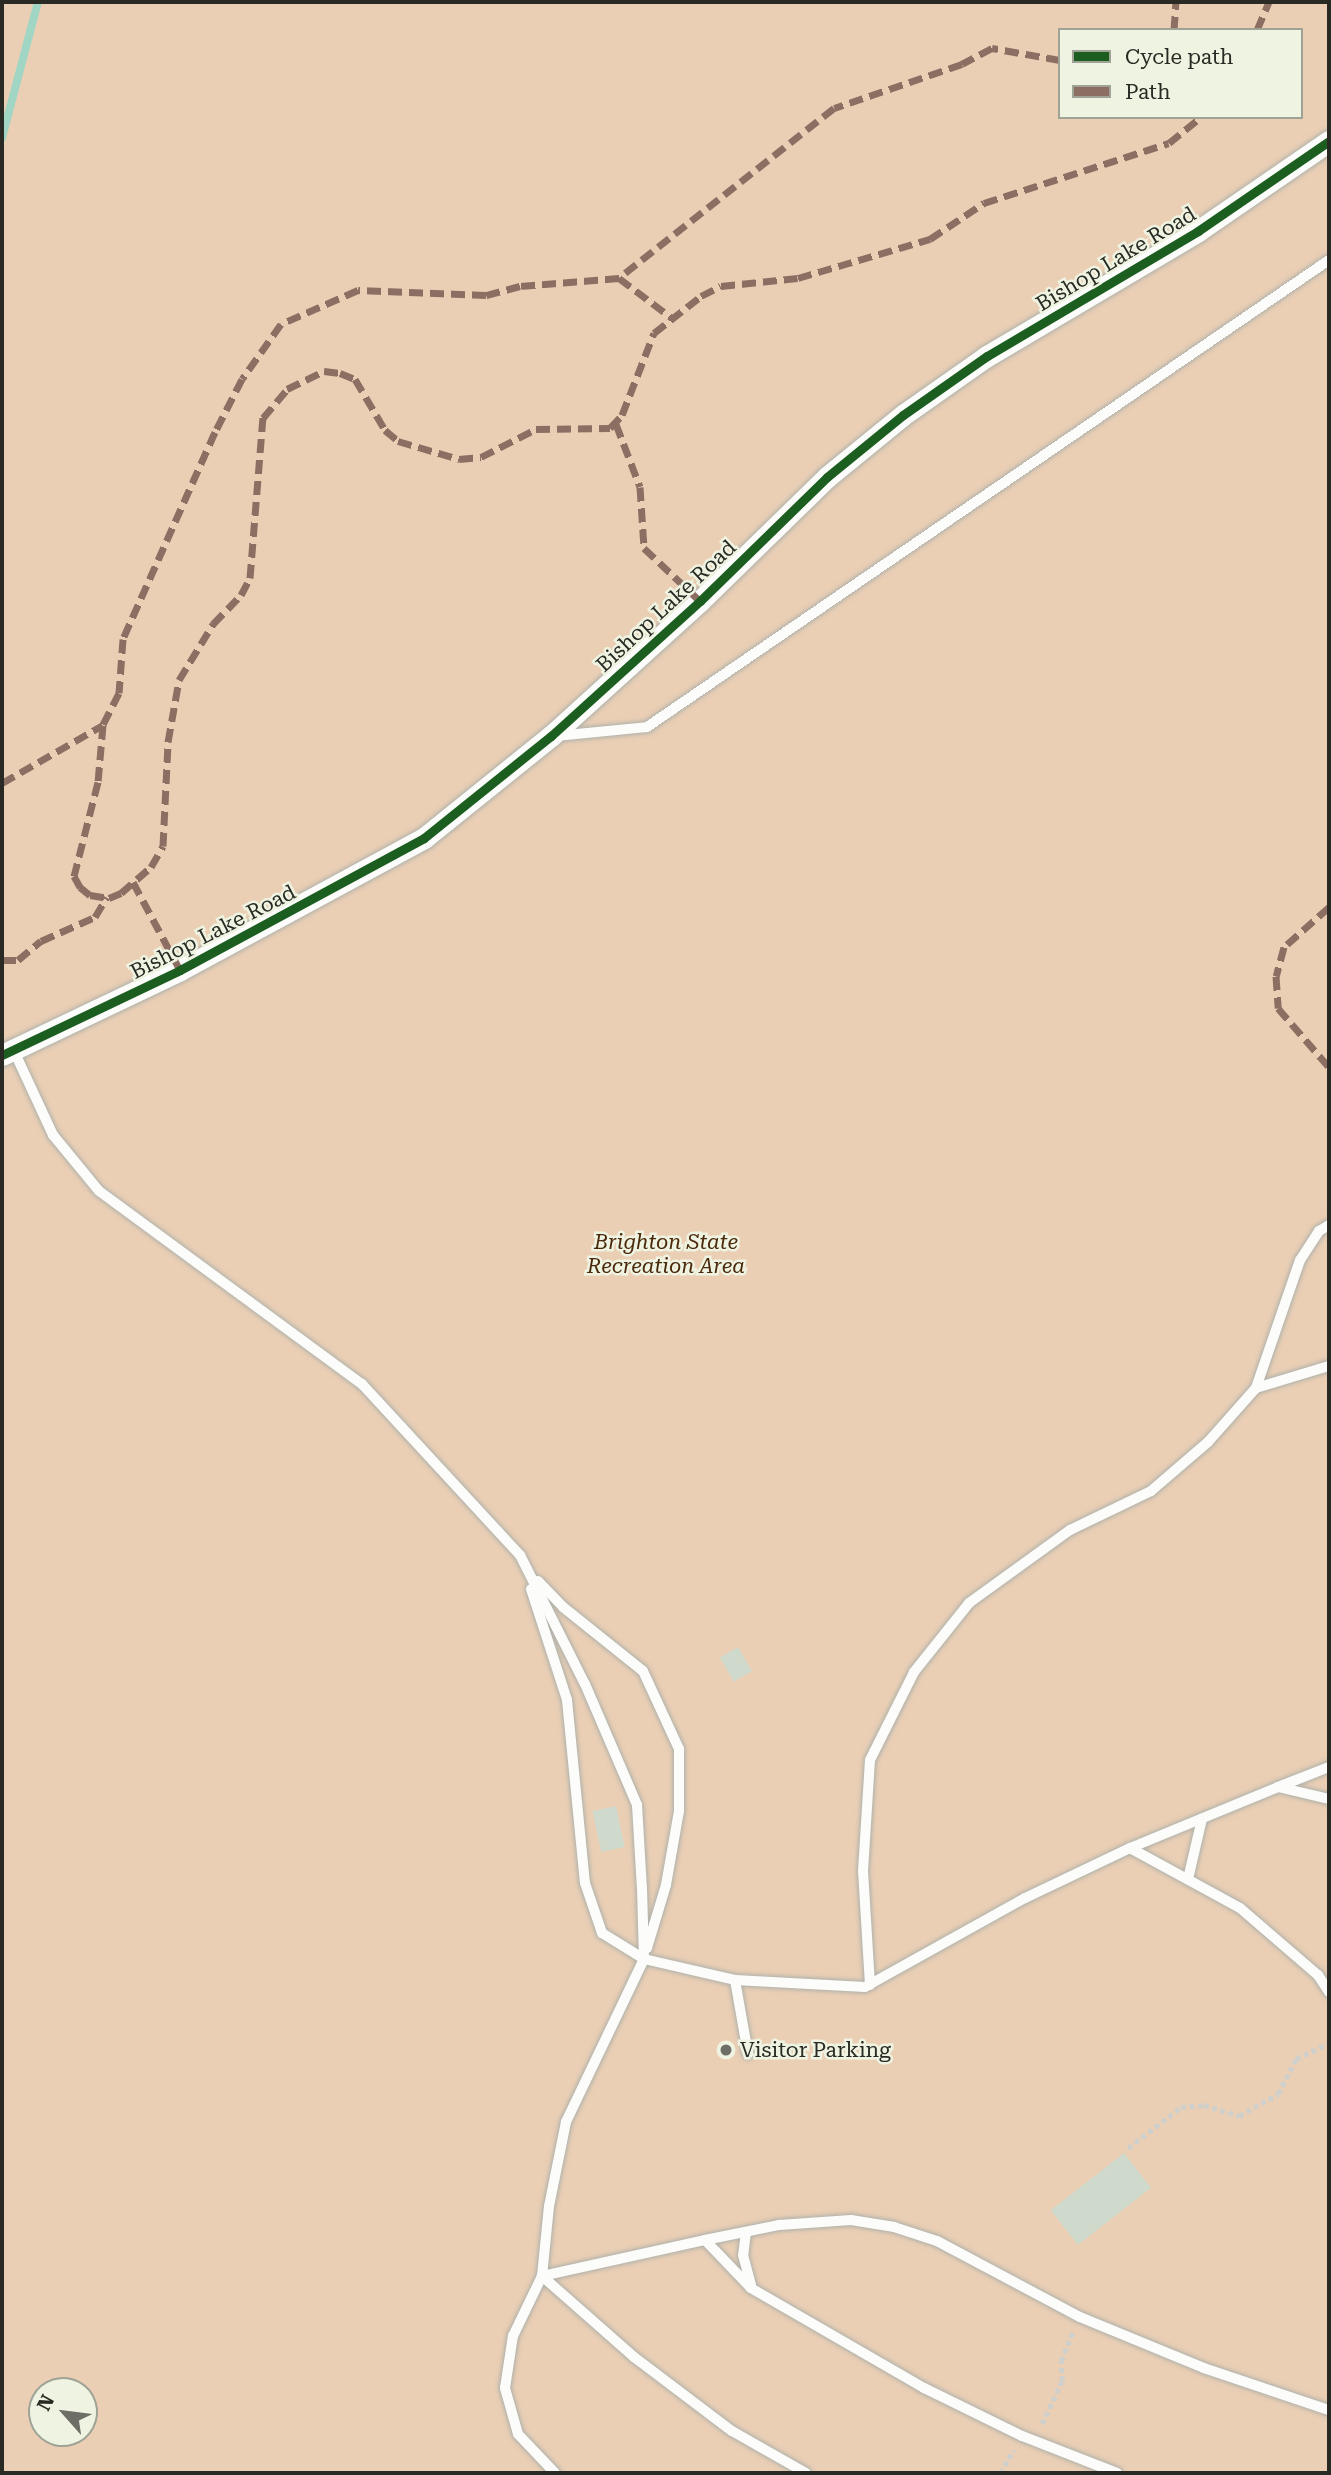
<!DOCTYPE html>
<html>
<head>
<meta charset="utf-8">
<style>
  body { margin:0 }
  #map { position:relative; width:1331px; height:2475px; overflow:hidden; background:#edefe5; font-family:"Roboto Serif",serif }
  div>[style] { position:absolute }
  .green>* { inset:0; background:#eacfb5 }
  .stream>* { height:8px; margin:-4px; padding:0 4px; transform-origin:4px; border-radius:4px; background:#a1d5c4 }
  .building>* { inset:0; background:#cfd9cc; transform-origin:0 0 }
  .path>* { height:4.5px; margin-top:-2.25px; transform-origin:0; background:repeating-linear-gradient(90deg,#cfcfcc 0 5px,transparent 0 8.5px) }
  .roads { filter:drop-shadow(0 0 2px #b0b1aa) drop-shadow(0 0 2px #b0b1aa) }
  .lane>* { height:10px; margin:-5px; padding:0 5px; transform-origin:5px; border-radius:5px; background:#fcfdfb }
  .street>* { height:21px; margin:-10.5px; padding:0 10.5px; transform-origin:10.5px; border-radius:10.5px; background:#fcfdfb }
  .quiet>* { height:7px; margin-top:-3.5px; transform-origin:0; background:repeating-linear-gradient(90deg,#8d6e63 0 14px,transparent 0 21px) }
  .cycleway>* { height:9px; margin:-4.5px; padding:0 4.5px; transform-origin:4.5px; border-radius:4.5px; background:#1b5e20 }
  .dots>* { width:19px; height:19px; translate:-50% -50%; box-sizing:border-box; border:4px solid #eff3e1; border-radius:50% }
  span { translate:-50% -50%; white-space:nowrap; text-align:center; line-height:1.15; -webkit-text-stroke:5px #eff3e1; paint-order:stroke }
  .street-label { font-size:21px; color:#282a23 }
  .park-label { font-size:21px; color:#4b290b; font-style:italic }
  .poi-label { font-size:21px; color:#282a23 }
  .left { translate:0 -50%; text-align:left }
  .frame { position:absolute; inset:0; border:4px solid #282a23; pointer-events:none }
  .legend { position:absolute; left:1058px; top:28px; width:245px; height:91px; box-sizing:border-box; background:#eff3e1; border:2px solid #9fa395; margin:0; padding:9px 12px; list-style:none; font-size:21px; color:#282a23 }
  .legend li { display:flex; align-items:center; gap:14px; height:35px }
  .legend b { width:35px; border:2px solid #9fa395 }
  .north { position:absolute; left:28px; top:2377px; width:70px; height:70px; box-sizing:border-box; background:#eff3e1; border:2px solid #9fa395; border-radius:50%; rotate:298deg; font-size:19px; font-weight:700; line-height:28px; text-align:center; color:#282a23 }
  .north::after { content:''; display:block; margin:auto; width:24px; height:32px; background:#6d6f67; clip-path:polygon(50% 0,100% 100%,50% 72%,0 100%) }
</style>
</head>
<body>
<div id="map">
  <div class="green">
    <i style="clip-path:polygon(evenodd,2px 2px,1329px 2px,1329px 2473px,2px 2473px,2px 2px,1060px 30px,1301px 30px,1301px 117px,1060px 117px,1060px 30px,2px 2px,42px 2391px,84px 2391px,84px 2433px,42px 2433px,42px 2391px)"></i>
  </div>
  <div class="stream">
    <i style="left:2px;top:138px;width:141px;rotate:-75.2deg"></i>
  </div>
  <div class="building">
    <i style="left:738px;top:1647px;width:28px;height:21px;rotate:60deg"></i>
    <i style="left:616px;top:1806px;width:42px;height:24px;rotate:78deg"></i>
    <i style="left:1124px;top:2153px;width:44px;height:93px;rotate:52deg"></i>
  </div>
  <div class="path">
    <i style="left:1128px;top:2148px;width:67px;rotate:-37.7deg"></i>
    <i style="left:1181px;top:2107px;width:23px;rotate:-5deg"></i>
    <i style="left:1204px;top:2105px;width:37px;rotate:17deg"></i>
    <i style="left:1239px;top:2116px;width:45px;rotate:-29.4deg"></i>
    <i style="left:1278px;top:2094px;width:39px;rotate:-63deg"></i>
    <i style="left:1296px;top:2059px;width:37px;rotate:-26deg"></i>
    <i style="left:1042px;top:2424px;width:47px;rotate:-65.1deg"></i>
    <i style="left:1062px;top:2381px;width:20px;rotate:-93deg"></i>
    <i style="left:1061px;top:2361px;width:32px;rotate:-68deg"></i>
    <i style="left:1000px;top:2473px;width:27px;rotate:-59deg"></i>
  </div>
  <div class="roads">
    <div class="lane">
      <i style="left:556px;top:736px;width:91px;rotate:-5.6deg"></i>
      <i style="left:647px;top:727px;width:827px;rotate:-34.4deg"></i>
      <i style="left:14px;top:1051px;width:93px;rotate:65.1deg"></i>
      <i style="left:53px;top:1135px;width:72px;rotate:50.6deg"></i>
      <i style="left:99px;top:1191px;width:326px;rotate:36.3deg"></i>
      <i style="left:362px;top:1384px;width:233px;rotate:47.3deg"></i>
      <i style="left:520px;top:1555px;width:144px;rotate:63.3deg"></i>
      <i style="left:585px;top:1684px;width:132px;rotate:66.7deg"></i>
      <i style="left:637px;top:1805px;width:83px;rotate:86.6deg"></i>
      <i style="left:642px;top:1888px;width:71px;rotate:88.4deg"></i>
      <i style="left:644px;top:1959px;width:181px;rotate:115.6deg"></i>
      <i style="left:566px;top:2122px;width:86px;rotate:101.4deg"></i>
      <i style="left:549px;top:2206px;width:70px;rotate:95.7deg"></i>
      <i style="left:542px;top:2276px;width:167px;rotate:-12.5deg"></i>
      <i style="left:1329px;top:1225px;width:12px;rotate:149deg"></i>
      <i style="left:1319px;top:1231px;width:35px;rotate:123deg"></i>
      <i style="left:1300px;top:1260px;width:135px;rotate:109deg"></i>
      <i style="left:1256px;top:1388px;width:76px;rotate:-16.8deg"></i>
      <i style="left:538px;top:1581px;width:36px;rotate:46deg"></i>
      <i style="left:563px;top:1607px;width:102px;rotate:38.7deg"></i>
      <i style="left:643px;top:1671px;width:86px;rotate:65.2deg"></i>
      <i style="left:679px;top:1749px;width:62px;rotate:90deg"></i>
      <i style="left:679px;top:1811px;width:75px;rotate:100deg"></i>
      <i style="left:666px;top:1885px;width:66px;rotate:106.8deg"></i>
      <i style="left:531px;top:1589px;width:117px;rotate:72deg"></i>
      <i style="left:567px;top:1700px;width:184px;rotate:84.4deg"></i>
      <i style="left:585px;top:1883px;width:53px;rotate:71.2deg"></i>
      <i style="left:602px;top:1933px;width:49px;rotate:31.8deg"></i>
      <i style="left:644px;top:1959px;width:93px;rotate:13deg"></i>
      <i style="left:735px;top:1980px;width:130px;rotate:3.1deg"></i>
      <i style="left:865px;top:1987px;width:183px;rotate:-29.1deg"></i>
      <i style="left:1025px;top:1898px;width:116px;rotate:-25.5deg"></i>
      <i style="left:1130px;top:1848px;width:160px;rotate:-22.4deg"></i>
      <i style="left:1278px;top:1787px;width:52px;rotate:13.2deg"></i>
      <i style="left:1278px;top:1787px;width:55px;rotate:-21.4deg"></i>
      <i style="left:1130px;top:1848px;width:125px;rotate:28.6deg"></i>
      <i style="left:1240px;top:1908px;width:103px;rotate:40.7deg"></i>
      <i style="left:1318px;top:1975px;width:20px;rotate:57deg"></i>
      <i style="left:1188px;top:1879px;width:62px;rotate:-76.9deg"></i>
      <i style="left:735px;top:1980px;width:75px;rotate:80deg"></i>
      <i style="left:870px;top:1985px;width:114px;rotate:-93.5deg"></i>
      <i style="left:863px;top:1871px;width:111px;rotate:-86.4deg"></i>
      <i style="left:870px;top:1760px;width:98px;rotate:-63.4deg"></i>
      <i style="left:914px;top:1672px;width:88px;rotate:-51.4deg"></i>
      <i style="left:969px;top:1603px;width:125px;rotate:-35.9deg"></i>
      <i style="left:1070px;top:1530px;width:90px;rotate:-25.7deg"></i>
      <i style="left:1151px;top:1491px;width:75px;rotate:-40.7deg"></i>
      <i style="left:1208px;top:1442px;width:72px;rotate:-48.4deg"></i>
      <i style="left:746px;top:2232px;width:23px;rotate:97deg"></i>
      <i style="left:743px;top:2255px;width:31px;rotate:75deg"></i>
      <i style="left:555px;top:2473px;width:54px;rotate:-133.5deg"></i>
      <i style="left:518px;top:2434px;width:48px;rotate:-105.8deg"></i>
      <i style="left:505px;top:2388px;width:53px;rotate:-81.3deg"></i>
      <i style="left:513px;top:2336px;width:67px;rotate:-64.2deg"></i>
      <i style="left:542px;top:2276px;width:123px;rotate:41.4deg"></i>
      <i style="left:634px;top:2357px;width:123px;rotate:37.1deg"></i>
      <i style="left:732px;top:2431px;width:85px;rotate:29.6deg"></i>
      <i style="left:1117px;top:2473px;width:102px;rotate:-158.7deg"></i>
      <i style="left:1022px;top:2436px;width:109px;rotate:-153.9deg"></i>
      <i style="left:924px;top:2388px;width:200px;rotate:-150deg"></i>
      <i style="left:751px;top:2288px;width:66px;rotate:-133.8deg"></i>
      <i style="left:705px;top:2240px;width:76px;rotate:-11.5deg"></i>
      <i style="left:779px;top:2225px;width:72px;rotate:-4deg"></i>
      <i style="left:851px;top:2220px;width:44px;rotate:9.2deg"></i>
      <i style="left:894px;top:2227px;width:45px;rotate:18deg"></i>
      <i style="left:937px;top:2241px;width:162px;rotate:28deg"></i>
      <i style="left:1080px;top:2317px;width:134px;rotate:22.4deg"></i>
      <i style="left:1204px;top:2368px;width:132px;rotate:18.6deg"></i>
    </div>
    <div class="street">
      <i style="left:2px;top:1055px;width:197px;rotate:-25.5deg"></i>
      <i style="left:180px;top:970px;width:277px;rotate:-28.4deg"></i>
      <i style="left:424px;top:838px;width:163px;rotate:-38.8deg"></i>
      <i style="left:551px;top:736px;width:201px;rotate:-42.2deg"></i>
      <i style="left:700px;top:601px;width:177px;rotate:-44.3deg"></i>
      <i style="left:827px;top:477px;width:98px;rotate:-39.2deg"></i>
      <i style="left:903px;top:415px;width:103px;rotate:-35.1deg"></i>
      <i style="left:987px;top:356px;width:245px;rotate:-30.6deg"></i>
      <i style="left:1198px;top:231px;width:159px;rotate:-34.5deg"></i>
    </div>
  </div>
  <div class="quiet">
    <i style="left:1174px;top:30px;width:28px;rotate:-86deg"></i>
    <i style="left:1257px;top:30px;width:30px;rotate:-67deg"></i>
    <i style="left:1060px;top:60px;width:69px;rotate:-170deg"></i>
    <i style="left:992px;top:48px;width:34px;rotate:152deg"></i>
    <i style="left:962px;top:64px;width:135px;rotate:161deg"></i>
    <i style="left:834px;top:108px;width:274px;rotate:141.7deg"></i>
    <i style="left:619px;top:278px;width:99px;rotate:175.4deg"></i>
    <i style="left:520px;top:286px;width:35px;rotate:165deg"></i>
    <i style="left:486px;top:295px;width:128px;rotate:-177.8deg"></i>
    <i style="left:358px;top:290px;width:84px;rotate:156.2deg"></i>
    <i style="left:281px;top:324px;width:67px;rotate:125.3deg"></i>
    <i style="left:242px;top:379px;width:59px;rotate:117deg"></i>
    <i style="left:215px;top:432px;width:227px;rotate:114deg"></i>
    <i style="left:123px;top:639px;width:54px;rotate:94.2deg"></i>
    <i style="left:119px;top:693px;width:36px;rotate:117deg"></i>
    <i style="left:103px;top:725px;width:57px;rotate:95deg"></i>
    <i style="left:98px;top:782px;width:97px;rotate:104.3deg"></i>
    <i style="left:74px;top:876px;width:13px;rotate:61deg"></i>
    <i style="left:80px;top:887px;width:13px;rotate:39deg"></i>
    <i style="left:90px;top:895px;width:19px;rotate:9deg"></i>
    <i style="left:109px;top:898px;width:13px;rotate:-23deg"></i>
    <i style="left:121px;top:893px;width:40px;rotate:-41deg"></i>
    <i style="left:151px;top:867px;width:24px;rotate:-60deg"></i>
    <i style="left:163px;top:846px;width:104px;rotate:-87.2deg"></i>
    <i style="left:168px;top:742px;width:63px;rotate:-79.9deg"></i>
    <i style="left:179px;top:680px;width:66px;rotate:-58.7deg"></i>
    <i style="left:213px;top:624px;width:40px;rotate:-46deg"></i>
    <i style="left:241px;top:595px;width:19px;rotate:-62deg"></i>
    <i style="left:250px;top:578px;width:161px;rotate:-85.4deg"></i>
    <i style="left:263px;top:418px;width:38px;rotate:-50deg"></i>
    <i style="left:287px;top:389px;width:41px;rotate:-25.9deg"></i>
    <i style="left:324px;top:371px;width:16px;rotate:7deg"></i>
    <i style="left:340px;top:373px;width:16px;rotate:22deg"></i>
    <i style="left:355px;top:379px;width:59px;rotate:59.5deg"></i>
    <i style="left:385px;top:430px;width:17px;rotate:40deg"></i>
    <i style="left:398px;top:441px;width:64px;rotate:16.4deg"></i>
    <i style="left:459px;top:459px;width:22px;rotate:-5deg"></i>
    <i style="left:481px;top:457px;width:62px;rotate:-27deg"></i>
    <i style="left:536px;top:429px;width:74px;rotate:-0.8deg"></i>
    <i style="left:610px;top:428px;width:18px;rotate:-47deg"></i>
    <i style="left:622px;top:415px;width:88px;rotate:-68.7deg"></i>
    <i style="left:654px;top:333px;width:60px;rotate:-38.2deg"></i>
    <i style="left:701px;top:296px;width:22px;rotate:-27deg"></i>
    <i style="left:721px;top:286px;width:77px;rotate:-5.9deg"></i>
    <i style="left:798px;top:278px;width:138px;rotate:-16.5deg"></i>
    <i style="left:930px;top:239px;width:65px;rotate:-33.7deg"></i>
    <i style="left:984px;top:203px;width:194px;rotate:-18deg"></i>
    <i style="left:1169px;top:143px;width:41px;rotate:-39.1deg"></i>
    <i style="left:619px;top:278px;width:66px;rotate:37deg"></i>
    <i style="left:616px;top:424px;width:67px;rotate:69.1deg"></i>
    <i style="left:640px;top:487px;width:61px;rotate:86.2deg"></i>
    <i style="left:644px;top:548px;width:77px;rotate:43.4deg"></i>
    <i style="left:2px;top:783px;width:116px;rotate:-29.9deg"></i>
    <i style="left:133px;top:882px;width:100px;rotate:61.9deg"></i>
    <i style="left:1329px;top:907px;width:60px;rotate:138.4deg"></i>
    <i style="left:1284px;top:947px;width:30px;rotate:105deg"></i>
    <i style="left:1276px;top:976px;width:32px;rotate:86deg"></i>
    <i style="left:1278px;top:1008px;width:78px;rotate:49.2deg"></i>
    <i style="left:2px;top:960px;width:16px"></i>
    <i style="left:18px;top:960px;width:30px;rotate:-40deg"></i>
    <i style="left:41px;top:941px;width:59px;rotate:-24deg"></i>
    <i style="left:95px;top:917px;width:23px;rotate:-59deg"></i>
  </div>
  <div class="cycleway">
    <i style="left:2px;top:1055px;width:197px;rotate:-25.5deg"></i>
    <i style="left:180px;top:970px;width:277px;rotate:-28.4deg"></i>
    <i style="left:424px;top:838px;width:163px;rotate:-38.8deg"></i>
    <i style="left:551px;top:736px;width:201px;rotate:-42.2deg"></i>
    <i style="left:700px;top:601px;width:177px;rotate:-44.3deg"></i>
    <i style="left:827px;top:477px;width:98px;rotate:-39.2deg"></i>
    <i style="left:903px;top:415px;width:103px;rotate:-35.1deg"></i>
    <i style="left:987px;top:356px;width:245px;rotate:-30.6deg"></i>
    <i style="left:1198px;top:231px;width:159px;rotate:-34.5deg"></i>
  </div>
  <div class="dots">
    <i style="left:726px;top:2050px;background:#6d6f67"></i>
  </div>
  <div class="street-label">
    <span style="left:1116px;top:259px;rotate:-31deg">Bishop Lake Road</span>
    <span style="left:666px;top:606px;rotate:-43deg">Bishop Lake Road</span>
    <span style="left:213px;top:932px;rotate:-27deg">Bishop Lake Road</span>
  </div>
  <div class="park-label">
    <span style="left:666px;top:1254px">Brighton State<br>Recreation Area</span>
  </div>
  <div class="poi-label">
    <span class="left" style="left:740px;top:2050px">Visitor Parking</span>
  </div>
  <div class="frame"></div>
  <ul class="legend">
  <li><b style="height:9px;background:#1b5e20"></b>Cycle path</li>
  <li><b style="height:9px;background:#8d6e63"></b>Path</li>
  </ul>
  <div class="north">N</div>
</div>
</body>
</html>
